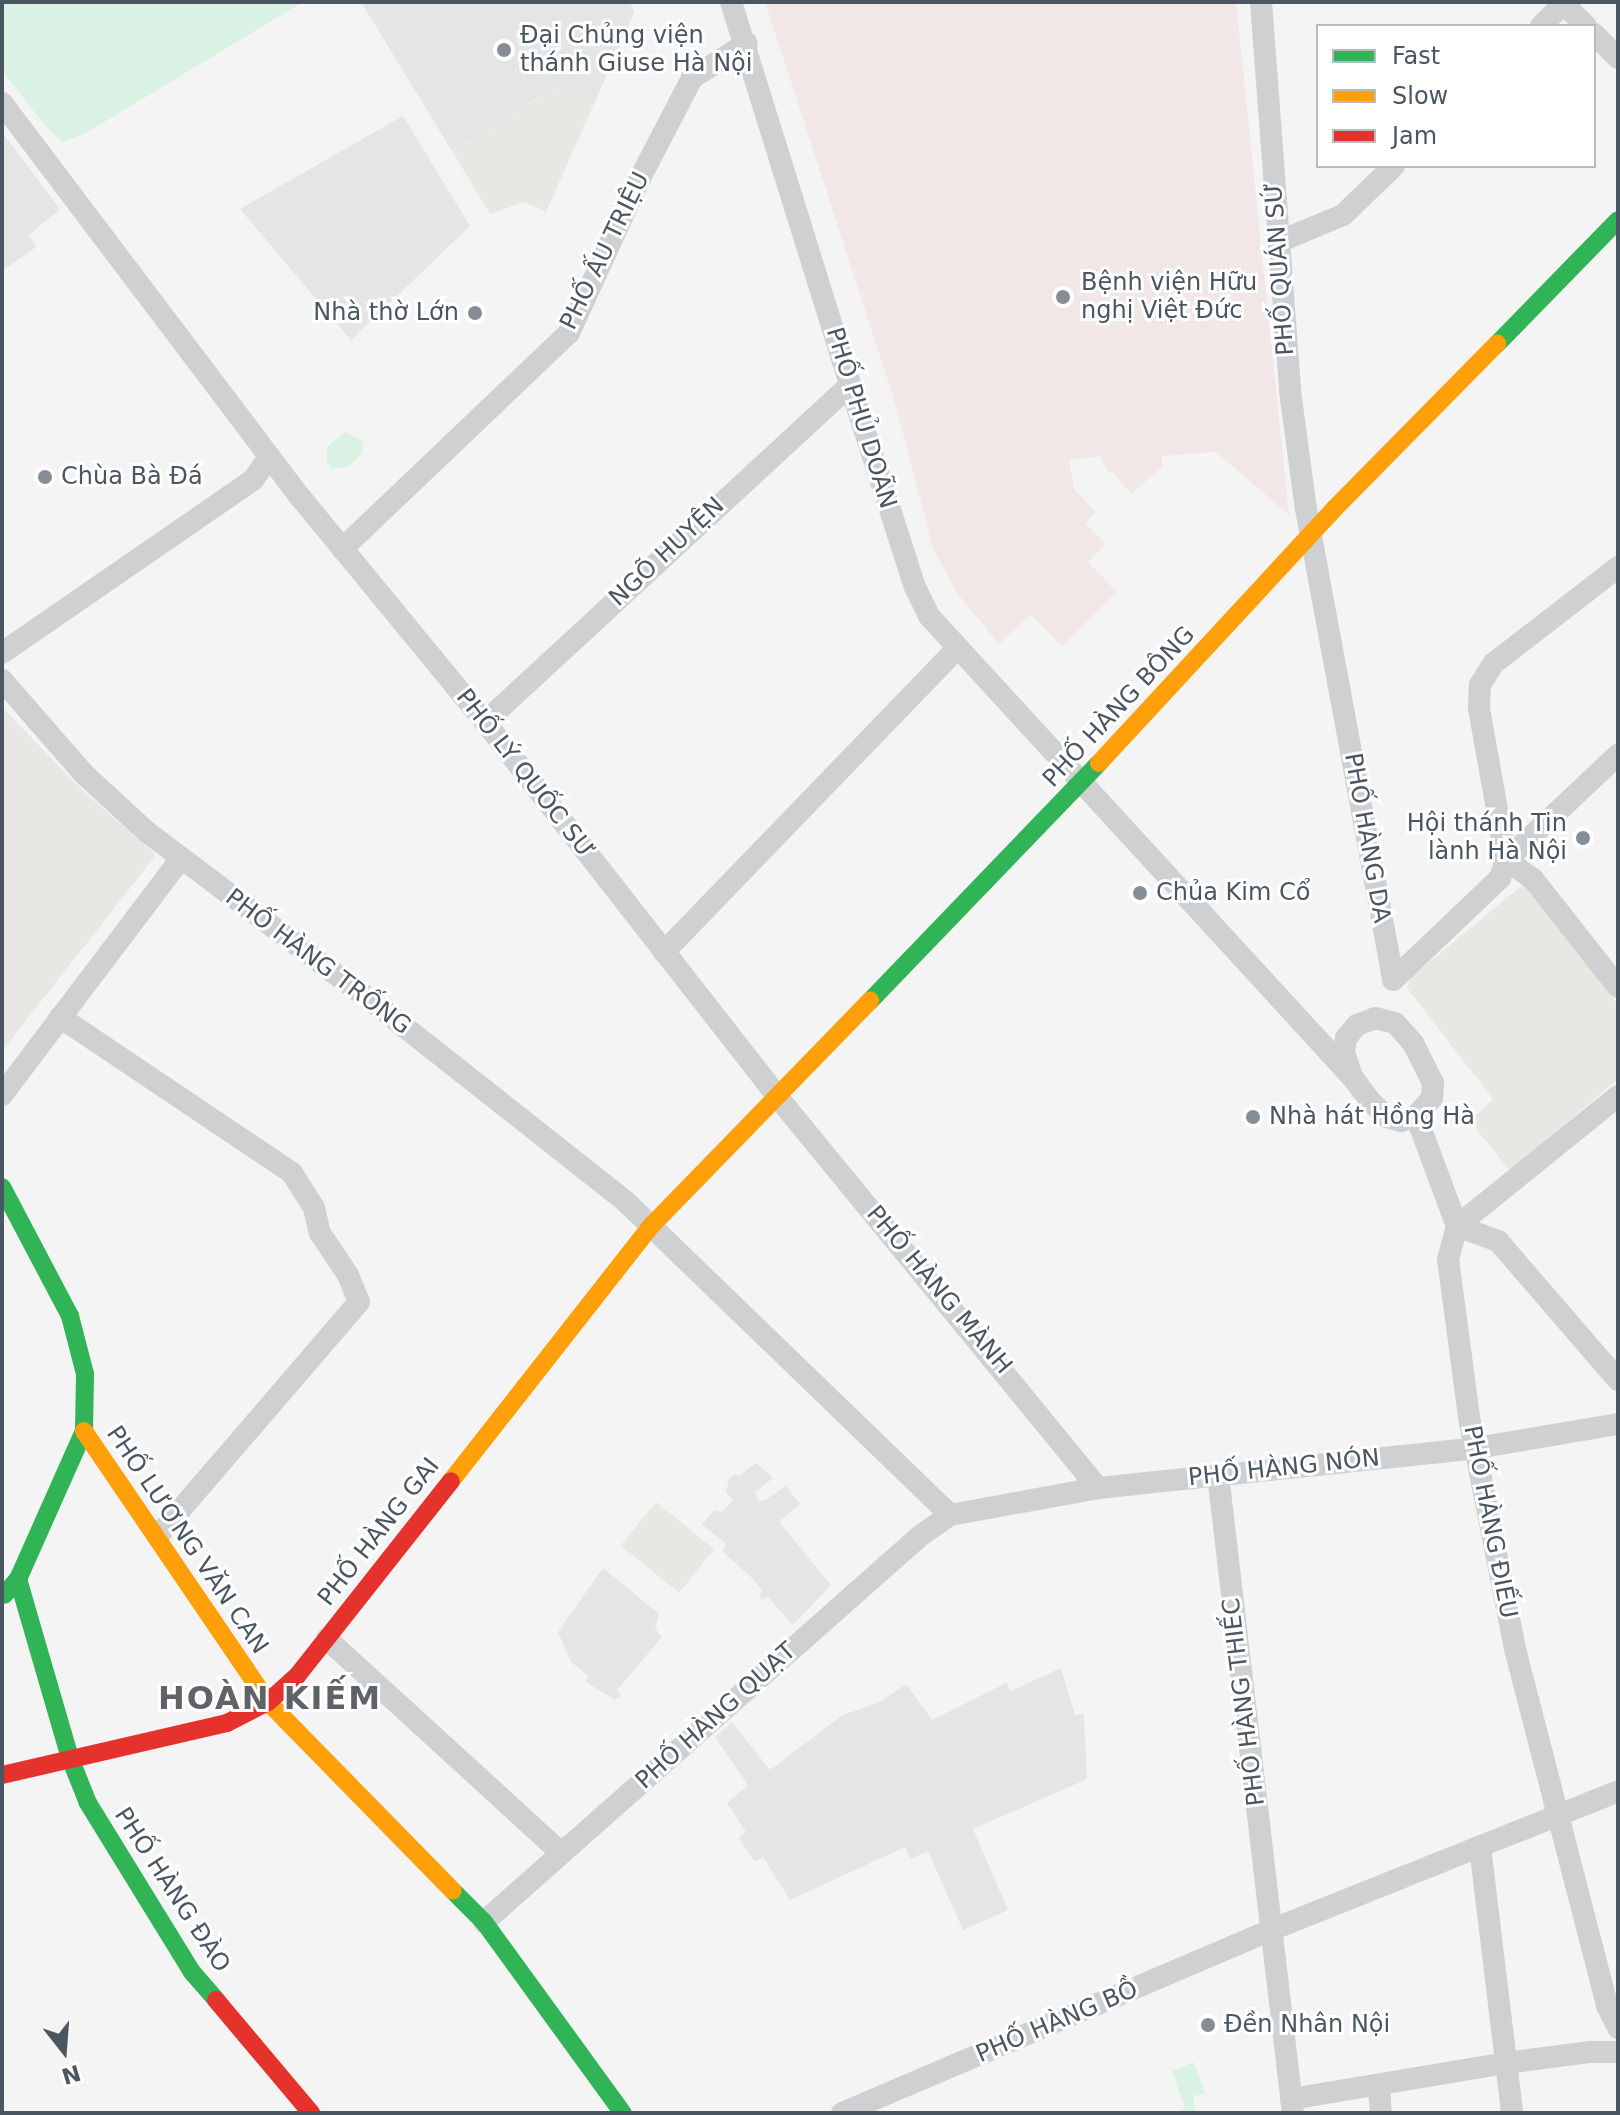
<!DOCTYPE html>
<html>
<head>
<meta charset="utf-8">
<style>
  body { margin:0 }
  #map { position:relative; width:1620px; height:2115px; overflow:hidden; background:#f4f4f4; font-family:"DejaVu Sans",sans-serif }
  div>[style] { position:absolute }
  .commercial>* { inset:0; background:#e8e7e3; transform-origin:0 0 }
  .education>* { inset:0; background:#e6e5e6 }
  .medical>* { inset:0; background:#f1e7e6 }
  .green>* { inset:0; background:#d9f2e3 }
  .street>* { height:22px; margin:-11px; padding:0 11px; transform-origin:11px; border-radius:11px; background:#ced0d2 }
  .fast>* { height:18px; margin:-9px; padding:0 9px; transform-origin:9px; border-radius:9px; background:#30b455 }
  .slow>* { height:18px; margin:-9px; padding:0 9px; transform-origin:9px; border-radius:9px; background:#ff9f0a }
  .jam>* { height:18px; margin:-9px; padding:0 9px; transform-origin:9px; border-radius:9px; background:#e5322d }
  .dots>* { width:22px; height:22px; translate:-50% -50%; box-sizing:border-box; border:4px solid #fff; border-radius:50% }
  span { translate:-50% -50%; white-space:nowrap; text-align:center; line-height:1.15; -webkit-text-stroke:6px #fff; paint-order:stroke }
  .poi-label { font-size:24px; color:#4a5661 }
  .left { translate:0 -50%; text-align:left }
  .right { translate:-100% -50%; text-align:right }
  .street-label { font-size:24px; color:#4a5661 }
  .district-label { font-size:32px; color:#5f6368; font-weight:700; letter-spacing:2px }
  .frame { position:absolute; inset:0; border:4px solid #4a5661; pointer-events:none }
  .legend { position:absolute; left:1316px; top:24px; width:280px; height:144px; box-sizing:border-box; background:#fff; border:2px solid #b7bbc0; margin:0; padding:10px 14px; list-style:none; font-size:24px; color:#4a5661 }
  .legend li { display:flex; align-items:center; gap:16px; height:40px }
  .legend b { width:40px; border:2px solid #b7bbc0 }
  .north { position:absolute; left:24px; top:2011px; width:80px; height:80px; -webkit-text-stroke:6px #fff; paint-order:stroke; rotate:163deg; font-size:22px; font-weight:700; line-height:32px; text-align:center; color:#4a5661 }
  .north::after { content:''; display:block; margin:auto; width:28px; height:36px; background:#4a5661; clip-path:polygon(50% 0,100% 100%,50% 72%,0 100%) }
</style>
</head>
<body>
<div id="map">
  <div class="commercial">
    <i style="clip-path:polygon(556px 87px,593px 106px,546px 212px,524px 202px,490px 214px,452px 151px)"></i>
    <i style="clip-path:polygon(2px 707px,80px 788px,156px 855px,2px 1051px)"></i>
    <i style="clip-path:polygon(1525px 883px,1618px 1005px,1618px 1079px,1510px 1171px,1470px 1121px,1493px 1099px,1407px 988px,1410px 978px)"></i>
    <i style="left:656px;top:1502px;width:75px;height:56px;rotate:39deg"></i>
  </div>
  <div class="education">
    <i style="clip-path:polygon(361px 2px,630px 2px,634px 13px,593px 106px,555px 87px,452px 151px)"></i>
    <i style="clip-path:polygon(403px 116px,470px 226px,351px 340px,240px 209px)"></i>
    <i style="clip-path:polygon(2px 132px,60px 209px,29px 235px,36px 247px,2px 271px)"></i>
    <i style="clip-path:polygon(756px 1463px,773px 1478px,755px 1492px,758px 1500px,765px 1500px,786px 1486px,800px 1504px,779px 1522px,831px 1585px,793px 1625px,768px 1597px,762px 1600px,759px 1595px,763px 1591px,752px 1578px,722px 1551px,726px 1544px,702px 1524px,714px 1510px,721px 1513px,733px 1500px,726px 1492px,729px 1479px,735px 1474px,739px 1476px)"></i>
    <i style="clip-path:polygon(603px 1568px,659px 1614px,655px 1628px,662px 1637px,617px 1690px,621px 1696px,615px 1700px,586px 1682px,589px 1676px,571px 1662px,558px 1632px)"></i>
    <i style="clip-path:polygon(1061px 1668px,1075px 1715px,1084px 1714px,1087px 1779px,973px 1829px,1008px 1910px,963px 1930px,928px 1851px,910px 1859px,905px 1847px,790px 1900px,763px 1857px,754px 1861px,739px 1838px,746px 1832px,727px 1803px,748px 1785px,715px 1737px,732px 1722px,770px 1770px,843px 1715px,880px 1702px,906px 1684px,932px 1720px,1006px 1683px,1011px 1691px)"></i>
  </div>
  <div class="medical">
    <i style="clip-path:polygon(765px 2px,1236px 2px,1289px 515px,1216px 452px,1162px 456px,1162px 467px,1131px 494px,1112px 471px,1108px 473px,1100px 456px,1069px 460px,1074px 489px,1096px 512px,1085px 523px,1106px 544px,1088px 562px,1117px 592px,1062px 646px,1030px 614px,999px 644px,956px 592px,933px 548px,894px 399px)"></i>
  </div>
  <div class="green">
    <i style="clip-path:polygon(2px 2px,303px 2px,86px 133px,62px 142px,46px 127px,2px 70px)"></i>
    <i style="clip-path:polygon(345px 432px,363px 441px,362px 453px,348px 467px,331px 468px,327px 461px,327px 447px)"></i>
    <i style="clip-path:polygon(1194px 2062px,1205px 2094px,1193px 2096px,1196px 2113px,1175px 2113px,1185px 2108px,1172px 2071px)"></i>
  </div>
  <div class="street">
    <i style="left:731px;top:2px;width:401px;rotate:72.7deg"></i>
    <i style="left:850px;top:385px;width:212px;rotate:72.2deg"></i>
    <i style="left:915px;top:587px;width:32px;rotate:64deg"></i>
    <i style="left:929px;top:616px;width:626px;rotate:47.46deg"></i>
    <i style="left:1261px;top:2px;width:390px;rotate:85.7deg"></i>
    <i style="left:1290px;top:391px;width:119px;rotate:82.3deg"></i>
    <i style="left:1306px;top:509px;width:479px;rotate:79.5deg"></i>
    <i style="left:1564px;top:4px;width:31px;rotate:45deg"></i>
    <i style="left:1541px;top:26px;width:34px;rotate:-45deg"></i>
    <i style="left:1594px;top:34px;width:34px;rotate:45deg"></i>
    <i style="left:2px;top:103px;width:495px;rotate:52.9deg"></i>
    <i style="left:301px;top:498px;width:290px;rotate:50.6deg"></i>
    <i style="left:485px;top:722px;width:473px;rotate:52deg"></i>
    <i style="left:776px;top:1095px;width:508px;rotate:50.67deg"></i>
    <i style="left:1278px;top:242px;width:70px;rotate:-22.6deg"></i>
    <i style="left:1343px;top:215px;width:71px;rotate:-43.9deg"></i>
    <i style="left:342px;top:549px;width:313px;rotate:-43.6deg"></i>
    <i style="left:569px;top:333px;width:168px;rotate:-65.4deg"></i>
    <i style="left:639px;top:180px;width:115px;rotate:-62.5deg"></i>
    <i style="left:692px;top:78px;width:65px;rotate:-32.5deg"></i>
    <i style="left:2px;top:653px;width:305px;rotate:-34.6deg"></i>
    <i style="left:253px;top:480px;width:28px;rotate:-55deg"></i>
    <i style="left:2px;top:680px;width:126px;rotate:48.9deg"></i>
    <i style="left:85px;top:775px;width:84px;rotate:42.6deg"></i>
    <i style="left:147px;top:832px;width:301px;rotate:37deg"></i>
    <i style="left:387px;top:1013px;width:302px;rotate:38.3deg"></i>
    <i style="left:624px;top:1200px;width:453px;rotate:44deg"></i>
    <i style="left:485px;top:722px;width:497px;rotate:-42.7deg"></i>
    <i style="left:1506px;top:860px;width:153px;rotate:-100.1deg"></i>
    <i style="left:1479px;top:709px;width:24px;rotate:-88deg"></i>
    <i style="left:1480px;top:685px;width:26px;rotate:-58deg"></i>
    <i style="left:1494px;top:663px;width:157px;rotate:-37.7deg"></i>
    <i style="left:1506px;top:860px;width:33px;rotate:35deg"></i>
    <i style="left:1533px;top:879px;width:137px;rotate:51.8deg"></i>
    <i style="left:664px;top:952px;width:420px;rotate:-46deg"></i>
    <i style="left:1393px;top:980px;width:148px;rotate:-43.6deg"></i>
    <i style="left:1500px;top:878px;width:19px;rotate:-72deg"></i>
    <i style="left:1506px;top:860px;width:154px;rotate:-43.2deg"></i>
    <i style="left:60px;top:1017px;width:280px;rotate:33.9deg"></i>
    <i style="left:292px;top:1173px;width:41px;rotate:57.8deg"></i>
    <i style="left:314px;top:1208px;width:26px;rotate:77deg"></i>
    <i style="left:320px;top:1233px;width:50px;rotate:56.3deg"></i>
    <i style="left:348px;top:1275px;width:29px;rotate:68deg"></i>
    <i style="left:359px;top:1302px;width:308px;rotate:130.7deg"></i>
    <i style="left:1375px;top:1018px;width:21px;rotate:14deg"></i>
    <i style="left:1395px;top:1023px;width:27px;rotate:48deg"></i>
    <i style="left:1413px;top:1043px;width:45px;rotate:63.4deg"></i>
    <i style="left:1433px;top:1083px;width:15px;rotate:94deg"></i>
    <i style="left:1432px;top:1098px;width:24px;rotate:132deg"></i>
    <i style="left:1416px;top:1116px;width:16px;rotate:162deg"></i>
    <i style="left:1401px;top:1121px;width:15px;rotate:-164deg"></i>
    <i style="left:1387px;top:1117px;width:22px;rotate:-137deg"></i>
    <i style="left:1371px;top:1102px;width:31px;rotate:-127deg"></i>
    <i style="left:1352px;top:1077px;width:26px;rotate:-108deg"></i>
    <i style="left:1344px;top:1052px;width:14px;rotate:-82deg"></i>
    <i style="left:1346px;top:1038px;width:17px;rotate:-50deg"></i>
    <i style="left:1357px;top:1025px;width:19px;rotate:-21deg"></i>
    <i style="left:2px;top:1095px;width:297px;rotate:-52.9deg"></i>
    <i style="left:1416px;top:1116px;width:117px;rotate:69.6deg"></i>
    <i style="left:1457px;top:1226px;width:34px;rotate:105deg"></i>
    <i style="left:1448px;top:1259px;width:165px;rotate:82.4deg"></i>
    <i style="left:1470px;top:1423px;width:230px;rotate:78.7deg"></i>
    <i style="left:1515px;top:1649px;width:369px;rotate:75.5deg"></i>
    <i style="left:1607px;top:2006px;width:25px;rotate:63deg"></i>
    <i style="left:1457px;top:1226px;width:44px;rotate:20.1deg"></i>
    <i style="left:1498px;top:1241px;width:184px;rotate:49.2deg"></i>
    <i style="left:1457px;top:1226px;width:207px;rotate:-38.9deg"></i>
    <i style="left:1218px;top:1475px;width:642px;rotate:83.3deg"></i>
    <i style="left:327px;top:1639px;width:317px;rotate:42.4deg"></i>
    <i style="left:1480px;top:1847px;width:268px;rotate:83.1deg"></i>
    <i style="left:484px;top:1922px;width:582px;rotate:-41.52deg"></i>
    <i style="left:920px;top:1536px;width:37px;rotate:-35deg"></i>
    <i style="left:950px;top:1515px;width:150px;rotate:-10.3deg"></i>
    <i style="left:1098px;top:1488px;width:380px;rotate:-6deg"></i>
    <i style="left:1476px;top:1448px;width:144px;rotate:-9.6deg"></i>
    <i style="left:1379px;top:2086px;width:27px;rotate:86deg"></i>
    <i style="left:1291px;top:2099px;width:218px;rotate:-9.5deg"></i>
    <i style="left:1506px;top:2063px;width:85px;rotate:-7.5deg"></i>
    <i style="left:1590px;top:2052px;width:28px"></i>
    <i style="left:842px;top:2113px;width:466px;rotate:-23.1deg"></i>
    <i style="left:1271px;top:1930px;width:374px;rotate:-21.8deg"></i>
  </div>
  <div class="fast">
    <i style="left:1497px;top:344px;width:173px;rotate:-45.7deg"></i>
    <i style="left:870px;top:1001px;width:330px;rotate:-46.1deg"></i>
    <i style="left:2px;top:1187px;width:146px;rotate:62.2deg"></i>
    <i style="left:70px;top:1316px;width:60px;rotate:75.5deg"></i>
    <i style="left:85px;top:1374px;width:57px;rotate:91deg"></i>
    <i style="left:84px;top:1431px;width:162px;rotate:114deg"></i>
    <i style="left:18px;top:1579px;width:21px;rotate:131deg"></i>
    <i style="left:18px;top:1579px;width:186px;rotate:73.8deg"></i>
    <i style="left:70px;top:1758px;width:48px;rotate:68.2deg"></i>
    <i style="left:88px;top:1803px;width:198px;rotate:58.4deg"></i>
    <i style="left:192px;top:1972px;width:37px;rotate:49deg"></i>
    <i style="left:453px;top:1891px;width:44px;rotate:45deg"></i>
    <i style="left:484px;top:1922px;width:236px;rotate:54deg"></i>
  </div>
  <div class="slow">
    <i style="left:1099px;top:763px;width:347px;rotate:-47.2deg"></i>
    <i style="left:1335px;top:508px;width:231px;rotate:-45.4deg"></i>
    <i style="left:84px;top:1431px;width:328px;rotate:55.8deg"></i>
    <i style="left:268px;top:1702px;width:264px;rotate:45.6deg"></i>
    <i style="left:451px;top:1481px;width:325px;rotate:-51.9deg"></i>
    <i style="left:652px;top:1225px;width:313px;rotate:-45.8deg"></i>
  </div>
  <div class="jam">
    <i style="left:2px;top:1775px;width:231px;rotate:-13deg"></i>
    <i style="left:227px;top:1723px;width:46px;rotate:-27.1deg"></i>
    <i style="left:268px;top:1702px;width:39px;rotate:-42deg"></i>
    <i style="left:297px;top:1676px;width:248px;rotate:-51.7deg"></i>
    <i style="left:216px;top:2000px;width:148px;rotate:49.9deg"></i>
  </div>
  <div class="dots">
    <i style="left:504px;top:50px;background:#868d94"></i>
    <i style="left:1063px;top:297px;background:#868d94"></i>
    <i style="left:475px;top:313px;background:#868d94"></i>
    <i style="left:45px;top:477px;background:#868d94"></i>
    <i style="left:1583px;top:838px;background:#868d94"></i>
    <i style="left:1140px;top:893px;background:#868d94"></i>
    <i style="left:1253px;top:1117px;background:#868d94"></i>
    <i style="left:1208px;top:2025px;background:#868d94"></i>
  </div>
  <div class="poi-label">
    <span class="left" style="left:520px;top:50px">Đại Chủng viện<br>thánh Giuse Hà Nội</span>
    <span class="left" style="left:1081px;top:297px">Bệnh viện Hữu<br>nghị Việt Đức</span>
    <span class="right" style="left:459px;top:313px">Nhà thờ Lớn</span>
    <span class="left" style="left:61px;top:477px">Chùa Bà Đá</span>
    <span class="right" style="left:1567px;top:838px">Hội thánh Tin<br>lành Hà Nội</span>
    <span class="left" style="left:1156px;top:893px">Chủa Kim Cổ</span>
    <span class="left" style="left:1269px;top:1117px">Nhà hát Hồng Hà</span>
    <span class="left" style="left:1224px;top:2025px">Đền Nhân Nội</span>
  </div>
  <div class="street-label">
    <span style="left:605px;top:251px;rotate:-64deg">PHỐ ẤU TRIỆU</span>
    <span style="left:1280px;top:269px;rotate:-94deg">PHỐ QUÁN SỨ</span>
    <span style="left:861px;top:418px;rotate:73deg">PHỐ PHỦ DOÃN</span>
    <span style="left:667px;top:552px;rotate:-43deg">NGÕ HUYỆN</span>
    <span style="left:1119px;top:707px;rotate:-47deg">PHỐ HÀNG BÔNG</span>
    <span style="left:525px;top:774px;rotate:52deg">PHỐ LÝ QUỐC SƯ</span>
    <span style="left:1367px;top:838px;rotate:80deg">PHỐ HÀNG DA</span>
    <span style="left:318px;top:962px;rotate:37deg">PHỐ HÀNG TRỐNG</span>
    <span style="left:939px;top:1290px;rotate:50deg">PHỐ HÀNG MÀNH</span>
    <span style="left:1284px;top:1468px;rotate:-6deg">PHỐ HÀNG NÓN</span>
    <span style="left:1490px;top:1522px;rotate:79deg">PHỐ HÀNG ĐIẾU</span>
    <span style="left:379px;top:1532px;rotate:-52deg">PHỐ HÀNG GAI</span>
    <span style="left:187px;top:1540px;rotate:56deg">PHỐ LƯƠNG VĂN CAN</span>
    <span style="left:1244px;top:1702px;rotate:-97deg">PHỐ HÀNG THIẾC</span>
    <span style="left:716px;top:1716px;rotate:-42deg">PHỐ HÀNG QUẠT</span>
    <span style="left:172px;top:1890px;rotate:57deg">PHỐ HÀNG ĐÀO</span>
    <span style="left:1057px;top:2022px;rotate:-23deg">PHỐ HÀNG BỒ</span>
  </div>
  <div class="district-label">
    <span style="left:270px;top:1698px">HOÀN KIẾM</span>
  </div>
  <div class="frame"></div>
  <ul class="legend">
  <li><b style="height:10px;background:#30b455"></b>Fast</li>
  <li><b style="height:10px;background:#ff9f0a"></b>Slow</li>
  <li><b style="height:10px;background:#e5322d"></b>Jam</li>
  </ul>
  <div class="north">N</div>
</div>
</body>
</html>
